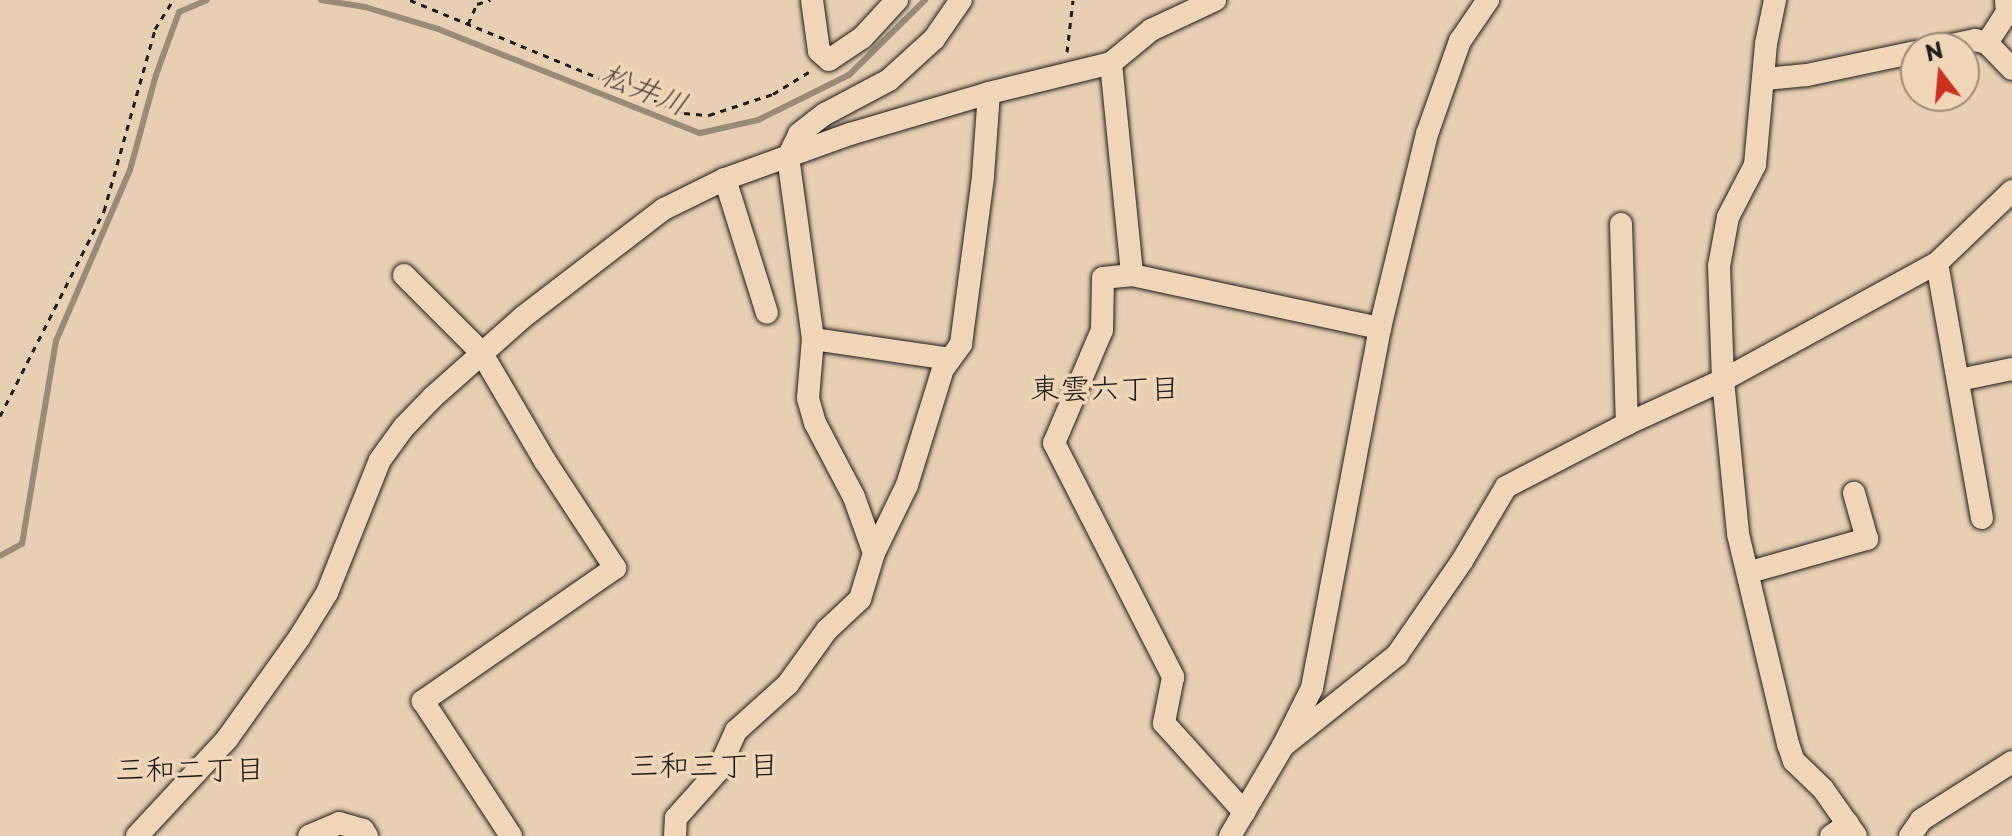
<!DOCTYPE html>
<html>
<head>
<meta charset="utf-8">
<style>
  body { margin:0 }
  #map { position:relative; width:2012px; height:836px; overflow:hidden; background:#e8ceb2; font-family:"Playpen Sans","Klee One",sans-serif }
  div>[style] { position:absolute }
  .stream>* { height:6px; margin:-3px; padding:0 3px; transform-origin:3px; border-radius:3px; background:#9a8a78 }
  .path>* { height:3px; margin-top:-1.5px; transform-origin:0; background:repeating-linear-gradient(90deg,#1c1c1c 0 6px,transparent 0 12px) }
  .roads { filter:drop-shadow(0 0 2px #1c1c1c) drop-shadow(0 0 2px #1c1c1c) }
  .minor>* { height:22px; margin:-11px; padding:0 11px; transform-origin:11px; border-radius:11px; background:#f1d5b8 }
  span { translate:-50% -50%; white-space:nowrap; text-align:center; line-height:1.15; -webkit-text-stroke:7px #f1d5b8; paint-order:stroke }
  .water-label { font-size:30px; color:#48423c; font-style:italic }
  .neighbourhood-label { font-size:30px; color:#1c1c1c }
  .north { position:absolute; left:1900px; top:32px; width:80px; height:80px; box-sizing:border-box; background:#f1d5b8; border:2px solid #9c8b7a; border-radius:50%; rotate:344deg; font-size:22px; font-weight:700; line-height:32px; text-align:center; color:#1c1c1c }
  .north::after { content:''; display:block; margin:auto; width:28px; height:36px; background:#c8321e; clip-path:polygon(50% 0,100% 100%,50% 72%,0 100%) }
</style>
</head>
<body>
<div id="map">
  <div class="stream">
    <i style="left:321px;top:0;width:45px;rotate:9deg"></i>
    <i style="left:365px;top:7px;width:76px;rotate:16.8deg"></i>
    <i style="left:438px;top:29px;width:282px;rotate:21.7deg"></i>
    <i style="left:700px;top:133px;width:59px;rotate:-12.6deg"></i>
    <i style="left:758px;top:120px;width:102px;rotate:-26.3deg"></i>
    <i style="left:849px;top:75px;width:107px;rotate:-44.6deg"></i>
    <i style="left:0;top:556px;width:25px;rotate:-29deg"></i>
    <i style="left:22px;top:544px;width:206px;rotate:-80.5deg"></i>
    <i style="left:56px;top:341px;width:186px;rotate:-66.6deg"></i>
    <i style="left:130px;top:170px;width:98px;rotate:-74.7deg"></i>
    <i style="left:156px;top:75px;width:67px;rotate:-69.9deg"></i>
    <i style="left:179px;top:12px;width:30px;rotate:-23deg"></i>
  </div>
  <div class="path">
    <i style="left:410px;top:0;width:296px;rotate:22.4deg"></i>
    <i style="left:684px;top:113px;width:25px;rotate:5deg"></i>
    <i style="left:709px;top:115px;width:67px;rotate:-18.2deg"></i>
    <i style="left:773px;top:94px;width:46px;rotate:-31.6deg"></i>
    <i style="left:468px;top:24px;width:22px;rotate:-66deg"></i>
    <i style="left:477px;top:4px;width:14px;rotate:-17deg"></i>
    <i style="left:1067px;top:52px;width:52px;rotate:-83.4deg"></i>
    <i style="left:0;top:416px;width:230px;rotate:-63.1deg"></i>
    <i style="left:104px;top:211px;width:189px;rotate:-74.3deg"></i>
    <i style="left:155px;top:29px;width:34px;rotate:-58deg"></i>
  </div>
  <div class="roads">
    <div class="minor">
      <i style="left:812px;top:0;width:51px;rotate:82.2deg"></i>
      <i style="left:819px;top:51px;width:13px;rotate:42deg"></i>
      <i style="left:829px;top:60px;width:40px;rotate:-34deg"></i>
      <i style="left:862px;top:38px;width:52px;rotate:-47.4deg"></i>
      <i style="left:1775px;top:0;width:45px;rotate:101.6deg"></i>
      <i style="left:1766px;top:44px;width:121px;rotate:95.2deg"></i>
      <i style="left:1755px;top:165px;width:59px;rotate:117.4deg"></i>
      <i style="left:1728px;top:217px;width:50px;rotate:100.4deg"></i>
      <i style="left:1719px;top:266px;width:114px;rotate:88deg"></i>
      <i style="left:1723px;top:380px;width:155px;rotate:84.4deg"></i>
      <i style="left:1738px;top:534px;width:216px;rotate:76.6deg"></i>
      <i style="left:1788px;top:744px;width:18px;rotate:71deg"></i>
      <i style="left:1794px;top:761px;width:40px;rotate:44deg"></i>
      <i style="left:1823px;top:789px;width:57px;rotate:54.9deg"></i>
      <i style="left:1987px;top:43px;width:37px;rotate:-57deg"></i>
      <i style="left:2007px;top:12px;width:12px;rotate:-95deg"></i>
      <i style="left:1938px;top:48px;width:38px;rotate:-12deg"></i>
      <i style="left:1975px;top:40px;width:12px;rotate:14deg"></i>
      <i style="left:1987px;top:43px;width:36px;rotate:46deg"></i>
      <i style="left:1111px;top:63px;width:213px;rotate:84.3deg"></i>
      <i style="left:1132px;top:275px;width:254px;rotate:12.1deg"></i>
      <i style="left:1765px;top:79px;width:42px;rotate:-5.4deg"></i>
      <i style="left:1807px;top:75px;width:111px;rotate:-11.9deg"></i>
      <i style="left:725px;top:179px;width:140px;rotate:72.6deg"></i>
      <i style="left:1621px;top:224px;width:200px;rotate:88.3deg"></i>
      <i style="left:1937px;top:263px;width:259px;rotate:80deg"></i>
      <i style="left:404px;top:275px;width:109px;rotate:45deg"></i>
      <i style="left:481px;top:352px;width:126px;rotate:59.6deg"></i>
      <i style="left:545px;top:461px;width:128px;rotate:56.8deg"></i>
      <i style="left:615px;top:568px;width:234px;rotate:145.3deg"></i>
      <i style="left:423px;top:701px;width:161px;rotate:56.9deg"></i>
      <i style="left:1132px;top:275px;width:29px;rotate:174deg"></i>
      <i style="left:1103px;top:278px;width:52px;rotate:91.1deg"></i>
      <i style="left:1102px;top:330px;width:123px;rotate:113deg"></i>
      <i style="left:1054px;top:443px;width:263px;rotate:63deg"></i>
      <i style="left:1173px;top:677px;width:47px;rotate:101.1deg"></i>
      <i style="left:1164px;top:723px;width:120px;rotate:48deg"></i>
      <i style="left:813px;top:339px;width:138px;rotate:8.3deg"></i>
      <i style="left:1959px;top:380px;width:54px;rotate:-11.7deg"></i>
      <i style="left:874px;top:553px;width:59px;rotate:-109.7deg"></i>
      <i style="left:854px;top:497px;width:84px;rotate:-117.8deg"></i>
      <i style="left:815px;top:423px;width:26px;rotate:-106deg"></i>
      <i style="left:808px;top:398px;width:59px;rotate:-85.2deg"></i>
      <i style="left:813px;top:339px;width:184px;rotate:-97.8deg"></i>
      <i style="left:788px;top:157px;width:25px;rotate:-64deg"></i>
      <i style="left:799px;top:134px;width:33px;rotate:-38deg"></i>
      <i style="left:825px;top:114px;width:72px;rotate:-28deg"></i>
      <i style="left:889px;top:80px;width:61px;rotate:-42.3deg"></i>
      <i style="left:934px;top:39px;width:47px;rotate:-55.3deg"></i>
      <i style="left:1750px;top:572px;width:122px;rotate:-15.8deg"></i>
      <i style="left:1867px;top:539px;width:48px;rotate:-105.8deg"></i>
      <i style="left:1283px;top:746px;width:146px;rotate:-38.6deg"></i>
      <i style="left:1397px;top:655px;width:114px;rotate:-55.3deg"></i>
      <i style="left:1462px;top:561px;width:86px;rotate:-59.3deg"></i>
      <i style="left:1506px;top:487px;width:136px;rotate:-27.5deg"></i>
      <i style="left:1627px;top:424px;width:106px;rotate:-24.6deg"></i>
      <i style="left:1723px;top:380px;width:244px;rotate:-28.7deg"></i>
      <i style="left:1937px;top:263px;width:104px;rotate:-43.8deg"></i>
      <i style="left:137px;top:836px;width:132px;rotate:-47.1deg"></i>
      <i style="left:227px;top:739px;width:124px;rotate:-54.5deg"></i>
      <i style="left:299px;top:638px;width:53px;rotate:-58.1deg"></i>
      <i style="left:327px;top:593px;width:143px;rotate:-68.3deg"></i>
      <i style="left:380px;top:460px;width:41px;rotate:-54deg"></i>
      <i style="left:404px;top:427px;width:42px;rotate:-46deg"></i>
      <i style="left:433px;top:397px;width:120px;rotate:-41.6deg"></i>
      <i style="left:523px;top:317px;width:178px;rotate:-37.5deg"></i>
      <i style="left:664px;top:209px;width:68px;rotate:-26.2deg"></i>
      <i style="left:725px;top:179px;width:133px;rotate:-19.8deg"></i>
      <i style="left:850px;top:134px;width:145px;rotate:-16.4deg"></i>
      <i style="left:989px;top:93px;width:126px;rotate:-13.8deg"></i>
      <i style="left:1111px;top:63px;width:52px;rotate:-39.5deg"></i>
      <i style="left:1151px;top:30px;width:71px;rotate:-25.1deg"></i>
      <i style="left:309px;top:836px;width:33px;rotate:-23deg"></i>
      <i style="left:339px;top:823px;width:25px;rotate:16deg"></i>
      <i style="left:363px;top:830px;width:7px;rotate:56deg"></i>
      <i style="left:675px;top:836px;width:18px;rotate:-87deg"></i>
      <i style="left:676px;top:818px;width:63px;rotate:-48.2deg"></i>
      <i style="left:718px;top:771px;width:44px;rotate:-65.8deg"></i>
      <i style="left:736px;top:731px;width:70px;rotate:-42.1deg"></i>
      <i style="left:788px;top:684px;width:67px;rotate:-54.2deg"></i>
      <i style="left:827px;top:630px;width:45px;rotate:-43.2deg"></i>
      <i style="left:860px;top:599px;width:48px;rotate:-73.1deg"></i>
      <i style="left:874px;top:553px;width:76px;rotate:-64.1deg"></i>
      <i style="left:907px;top:485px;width:121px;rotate:-72.8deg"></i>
      <i style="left:943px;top:369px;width:31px;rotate:-54deg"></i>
      <i style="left:961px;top:344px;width:169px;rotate:-82.5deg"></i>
      <i style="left:983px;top:176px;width:83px;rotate:-85.9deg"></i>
      <i style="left:1230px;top:836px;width:104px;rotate:-59.5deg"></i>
      <i style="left:1283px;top:746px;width:65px;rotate:-63.4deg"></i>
      <i style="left:1312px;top:688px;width:366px;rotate:-79.3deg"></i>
      <i style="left:1380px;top:328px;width:200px;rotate:-76.4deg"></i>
      <i style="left:1427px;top:134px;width:99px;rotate:-70.5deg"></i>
      <i style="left:1460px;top:41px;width:50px;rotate:-55.7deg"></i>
      <i style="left:1831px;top:836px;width:21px;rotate:-35deg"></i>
      <i style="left:1910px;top:836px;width:19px;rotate:-55deg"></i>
      <i style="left:1921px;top:820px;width:108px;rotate:-32.5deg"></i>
    </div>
  </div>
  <div class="water-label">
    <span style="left:645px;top:88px;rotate:22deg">松井川</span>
  </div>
  <div class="neighbourhood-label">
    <span style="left:1105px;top:387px">東雲六丁目</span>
    <span style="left:704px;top:764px">三和三丁目</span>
    <span style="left:190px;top:768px">三和二丁目</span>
  </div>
  <div class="north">N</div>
</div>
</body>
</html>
